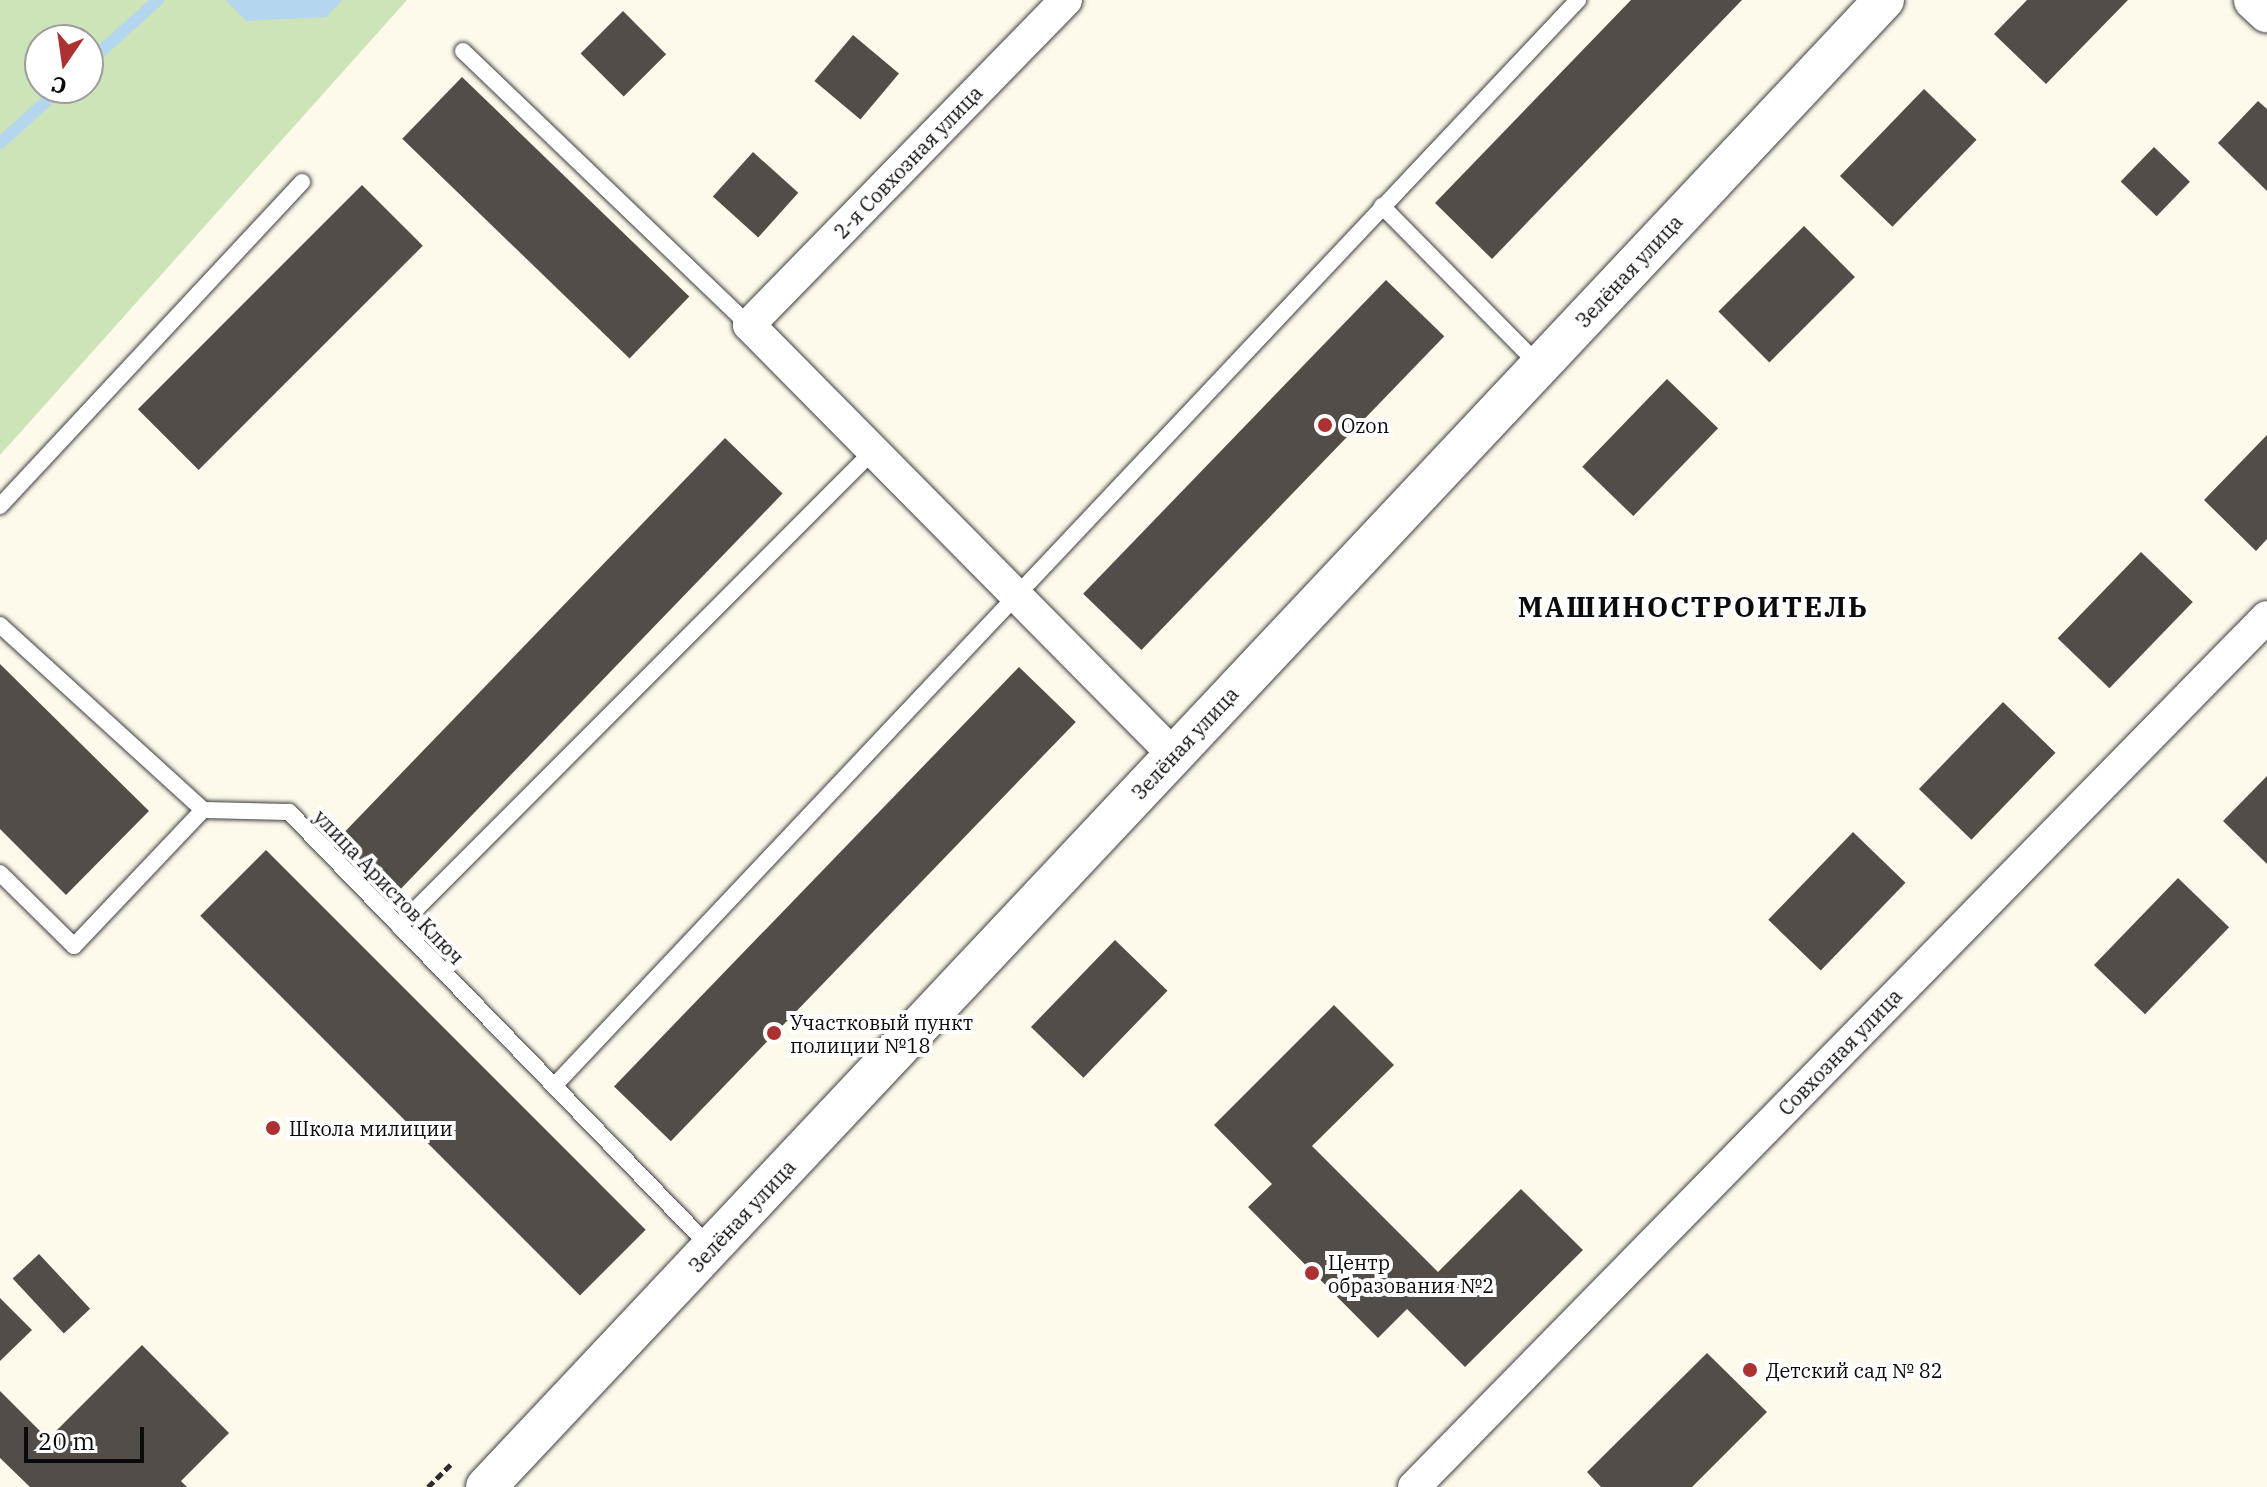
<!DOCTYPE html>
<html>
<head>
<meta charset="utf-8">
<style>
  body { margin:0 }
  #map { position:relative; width:2267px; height:1487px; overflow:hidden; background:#fdfaeb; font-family:"IBM Plex Serif",serif }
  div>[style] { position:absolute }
  .green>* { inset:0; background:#cde3b8 }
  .water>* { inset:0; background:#b4d7ef }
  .stream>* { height:12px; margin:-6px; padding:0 6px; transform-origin:6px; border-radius:6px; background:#b4d7ef }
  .building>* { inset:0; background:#524d48; transform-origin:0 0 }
  .path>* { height:5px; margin-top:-2.5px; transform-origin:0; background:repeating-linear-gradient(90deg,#2d2d2d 0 8px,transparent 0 12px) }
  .roads { filter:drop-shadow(0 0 2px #3e3e3e) drop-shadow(0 0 2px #3e3e3e) }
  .service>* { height:16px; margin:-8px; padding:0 8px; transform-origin:8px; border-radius:8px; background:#fff }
  .minor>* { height:32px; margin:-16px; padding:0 16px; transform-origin:16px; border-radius:16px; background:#fff }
  .tertiary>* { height:40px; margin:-20px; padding:0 20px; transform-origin:20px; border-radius:20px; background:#fff }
  .dots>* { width:22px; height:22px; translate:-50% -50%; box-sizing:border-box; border:4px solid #fff; border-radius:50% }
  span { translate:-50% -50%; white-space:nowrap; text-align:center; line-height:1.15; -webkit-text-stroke:8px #fff; paint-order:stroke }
  .street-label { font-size:20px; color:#0b0b0b }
  .poi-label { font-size:20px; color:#0b0b0b }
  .left { translate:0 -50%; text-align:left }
  .district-label { font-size:28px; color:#0b0b0b; font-weight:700; letter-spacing:2px }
  .north { position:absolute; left:24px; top:24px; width:80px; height:80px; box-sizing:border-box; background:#fff; border:2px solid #9d9d9d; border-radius:50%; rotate:193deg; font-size:22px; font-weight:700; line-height:32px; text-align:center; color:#0b0b0b }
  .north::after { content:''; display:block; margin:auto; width:28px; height:36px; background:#ac3232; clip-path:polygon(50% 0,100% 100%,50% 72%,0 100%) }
  .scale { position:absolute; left:24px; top:1427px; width:120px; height:36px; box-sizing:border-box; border:4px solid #0b0b0b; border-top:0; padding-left:10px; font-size:24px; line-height:28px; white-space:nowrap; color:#0b0b0b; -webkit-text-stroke:6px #fff; paint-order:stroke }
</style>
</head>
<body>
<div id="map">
  <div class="green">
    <i style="clip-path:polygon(evenodd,0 0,407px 0,0 455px,0 0,40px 40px,88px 40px,88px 88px,40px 88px,40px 40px)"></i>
  </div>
  <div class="water">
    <i style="clip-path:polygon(226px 0,342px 0,326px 17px,246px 21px)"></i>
  </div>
  <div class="stream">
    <i style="left:88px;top:63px;width:94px;rotate:-42deg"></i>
    <i style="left:0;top:143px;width:82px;rotate:-42deg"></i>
  </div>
  <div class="building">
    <i style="clip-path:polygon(1631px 0,1742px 0,1492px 259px,1435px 203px)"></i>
    <i style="clip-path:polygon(2027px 0,2128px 0,2046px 84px,1994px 34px)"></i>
    <i style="left:623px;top:11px;width:61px;height:60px;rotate:45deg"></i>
    <i style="left:853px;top:35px;width:60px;height:60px;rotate:40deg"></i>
    <i style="left:462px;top:77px;width:316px;height:86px;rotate:44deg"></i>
    <i style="left:1924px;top:89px;width:73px;height:121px;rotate:44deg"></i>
    <i style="clip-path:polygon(2258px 101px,2267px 109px,2267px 191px,2218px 143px)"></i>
    <i style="left:2154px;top:147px;width:50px;height:48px;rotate:44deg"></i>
    <i style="left:753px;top:152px;width:61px;height:60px;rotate:42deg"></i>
    <i style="left:362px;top:185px;width:86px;height:317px;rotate:45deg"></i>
    <i style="left:1804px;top:226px;width:72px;height:121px;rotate:45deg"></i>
    <i style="left:1386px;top:280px;width:81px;height:436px;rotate:44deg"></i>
    <i style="left:1667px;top:379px;width:71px;height:122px;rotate:44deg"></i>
    <i style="clip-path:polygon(2267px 435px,2267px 539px,2256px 551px,2204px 500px)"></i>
    <i style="left:725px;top:438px;width:80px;height:557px;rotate:44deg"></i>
    <i style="left:2141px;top:552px;width:72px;height:120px;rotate:44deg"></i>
    <i style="clip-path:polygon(0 664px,149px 811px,66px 895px,0 829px)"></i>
    <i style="left:1019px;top:667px;width:79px;height:583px;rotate:44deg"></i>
    <i style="left:2003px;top:702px;width:73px;height:121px;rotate:44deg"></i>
    <i style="clip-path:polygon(2267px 776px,2267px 864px,2223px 821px)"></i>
    <i style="left:1853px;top:832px;width:73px;height:122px;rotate:44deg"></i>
    <i style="left:266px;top:850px;width:537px;height:93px;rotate:45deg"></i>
    <i style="left:2178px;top:878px;width:71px;height:121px;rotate:44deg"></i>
    <i style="left:1115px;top:940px;width:73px;height:121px;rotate:44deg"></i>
    <i style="clip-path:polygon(1334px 1005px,1394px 1065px,1312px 1146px,1438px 1272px,1521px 1189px,1583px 1250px,1465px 1367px,1407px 1309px,1378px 1338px,1248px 1207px,1272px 1184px,1214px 1125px)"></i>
    <i style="left:39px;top:1254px;width:75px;height:36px;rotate:47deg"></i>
    <i style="clip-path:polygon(0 1298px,32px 1330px,0 1361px)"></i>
    <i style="clip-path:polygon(142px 1345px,229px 1433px,181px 1481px,187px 1487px,30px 1487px,0 1458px,0 1391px,48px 1439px)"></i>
    <i style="clip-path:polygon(1707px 1353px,1767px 1412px,1692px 1487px,1601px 1487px,1587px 1472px)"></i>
  </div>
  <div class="path">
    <i style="left:428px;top:1487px;width:33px;rotate:-45deg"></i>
  </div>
  <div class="roads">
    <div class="service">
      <i style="left:463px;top:51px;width:396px;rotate:43.8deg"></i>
      <i style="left:1382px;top:206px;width:223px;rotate:45.4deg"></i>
      <i style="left:0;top:506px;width:443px;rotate:-47deg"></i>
      <i style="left:0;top:625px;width:275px;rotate:42.3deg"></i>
      <i style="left:203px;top:810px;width:86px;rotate:1.3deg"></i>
      <i style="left:289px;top:812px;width:605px;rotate:45.94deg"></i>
      <i style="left:0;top:873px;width:104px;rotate:44.6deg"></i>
      <i style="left:74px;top:946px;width:187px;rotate:-46.5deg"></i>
      <i style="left:399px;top:926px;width:671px;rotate:-45.06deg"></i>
      <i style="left:554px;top:1086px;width:1493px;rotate:-46.68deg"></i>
    </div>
    <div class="minor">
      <i style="left:1066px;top:0;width:454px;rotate:134.3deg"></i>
      <i style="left:749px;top:325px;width:605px;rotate:45.34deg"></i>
      <i style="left:1414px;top:1487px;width:1218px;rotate:-45.57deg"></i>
    </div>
    <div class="tertiary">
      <i style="left:2254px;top:0;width:18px;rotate:43deg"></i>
      <i style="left:486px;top:1487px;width:2041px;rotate:-46.77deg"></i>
    </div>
  </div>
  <div class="dots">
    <i style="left:1325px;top:425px;background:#ac3232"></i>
    <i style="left:774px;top:1033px;background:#ac3232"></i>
    <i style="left:273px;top:1128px;background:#ac3232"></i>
    <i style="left:1312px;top:1273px;background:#ac3232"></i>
    <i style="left:1750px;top:1370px;background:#ac3232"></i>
  </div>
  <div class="street-label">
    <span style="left:908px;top:162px;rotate:-46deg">2-я Совхозная улица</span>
    <span style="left:1629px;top:271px;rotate:-47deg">Зелёная улица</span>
    <span style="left:1185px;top:743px;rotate:-47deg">Зелёная улица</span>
    <span style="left:389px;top:887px;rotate:46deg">улица Аристов Ключ</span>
    <span style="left:1840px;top:1052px;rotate:-46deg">Совхозная улица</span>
    <span style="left:742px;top:1216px;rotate:-47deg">Зелёная улица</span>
  </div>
  <div class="poi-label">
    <span class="left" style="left:1341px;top:425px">Ozon</span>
    <span class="left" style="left:790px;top:1034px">Участковый пункт<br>полиции №18</span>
    <span class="left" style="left:289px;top:1128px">Школа милиции</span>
    <span class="left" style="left:1328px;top:1274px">Центр<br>образования №2</span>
    <span class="left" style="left:1766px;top:1370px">Детский сад № 82</span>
  </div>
  <div class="district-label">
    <span style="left:1693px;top:607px">МАШИНОСТРОИТЕЛЬ</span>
  </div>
  <div class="north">С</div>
  <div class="scale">20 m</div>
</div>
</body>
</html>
